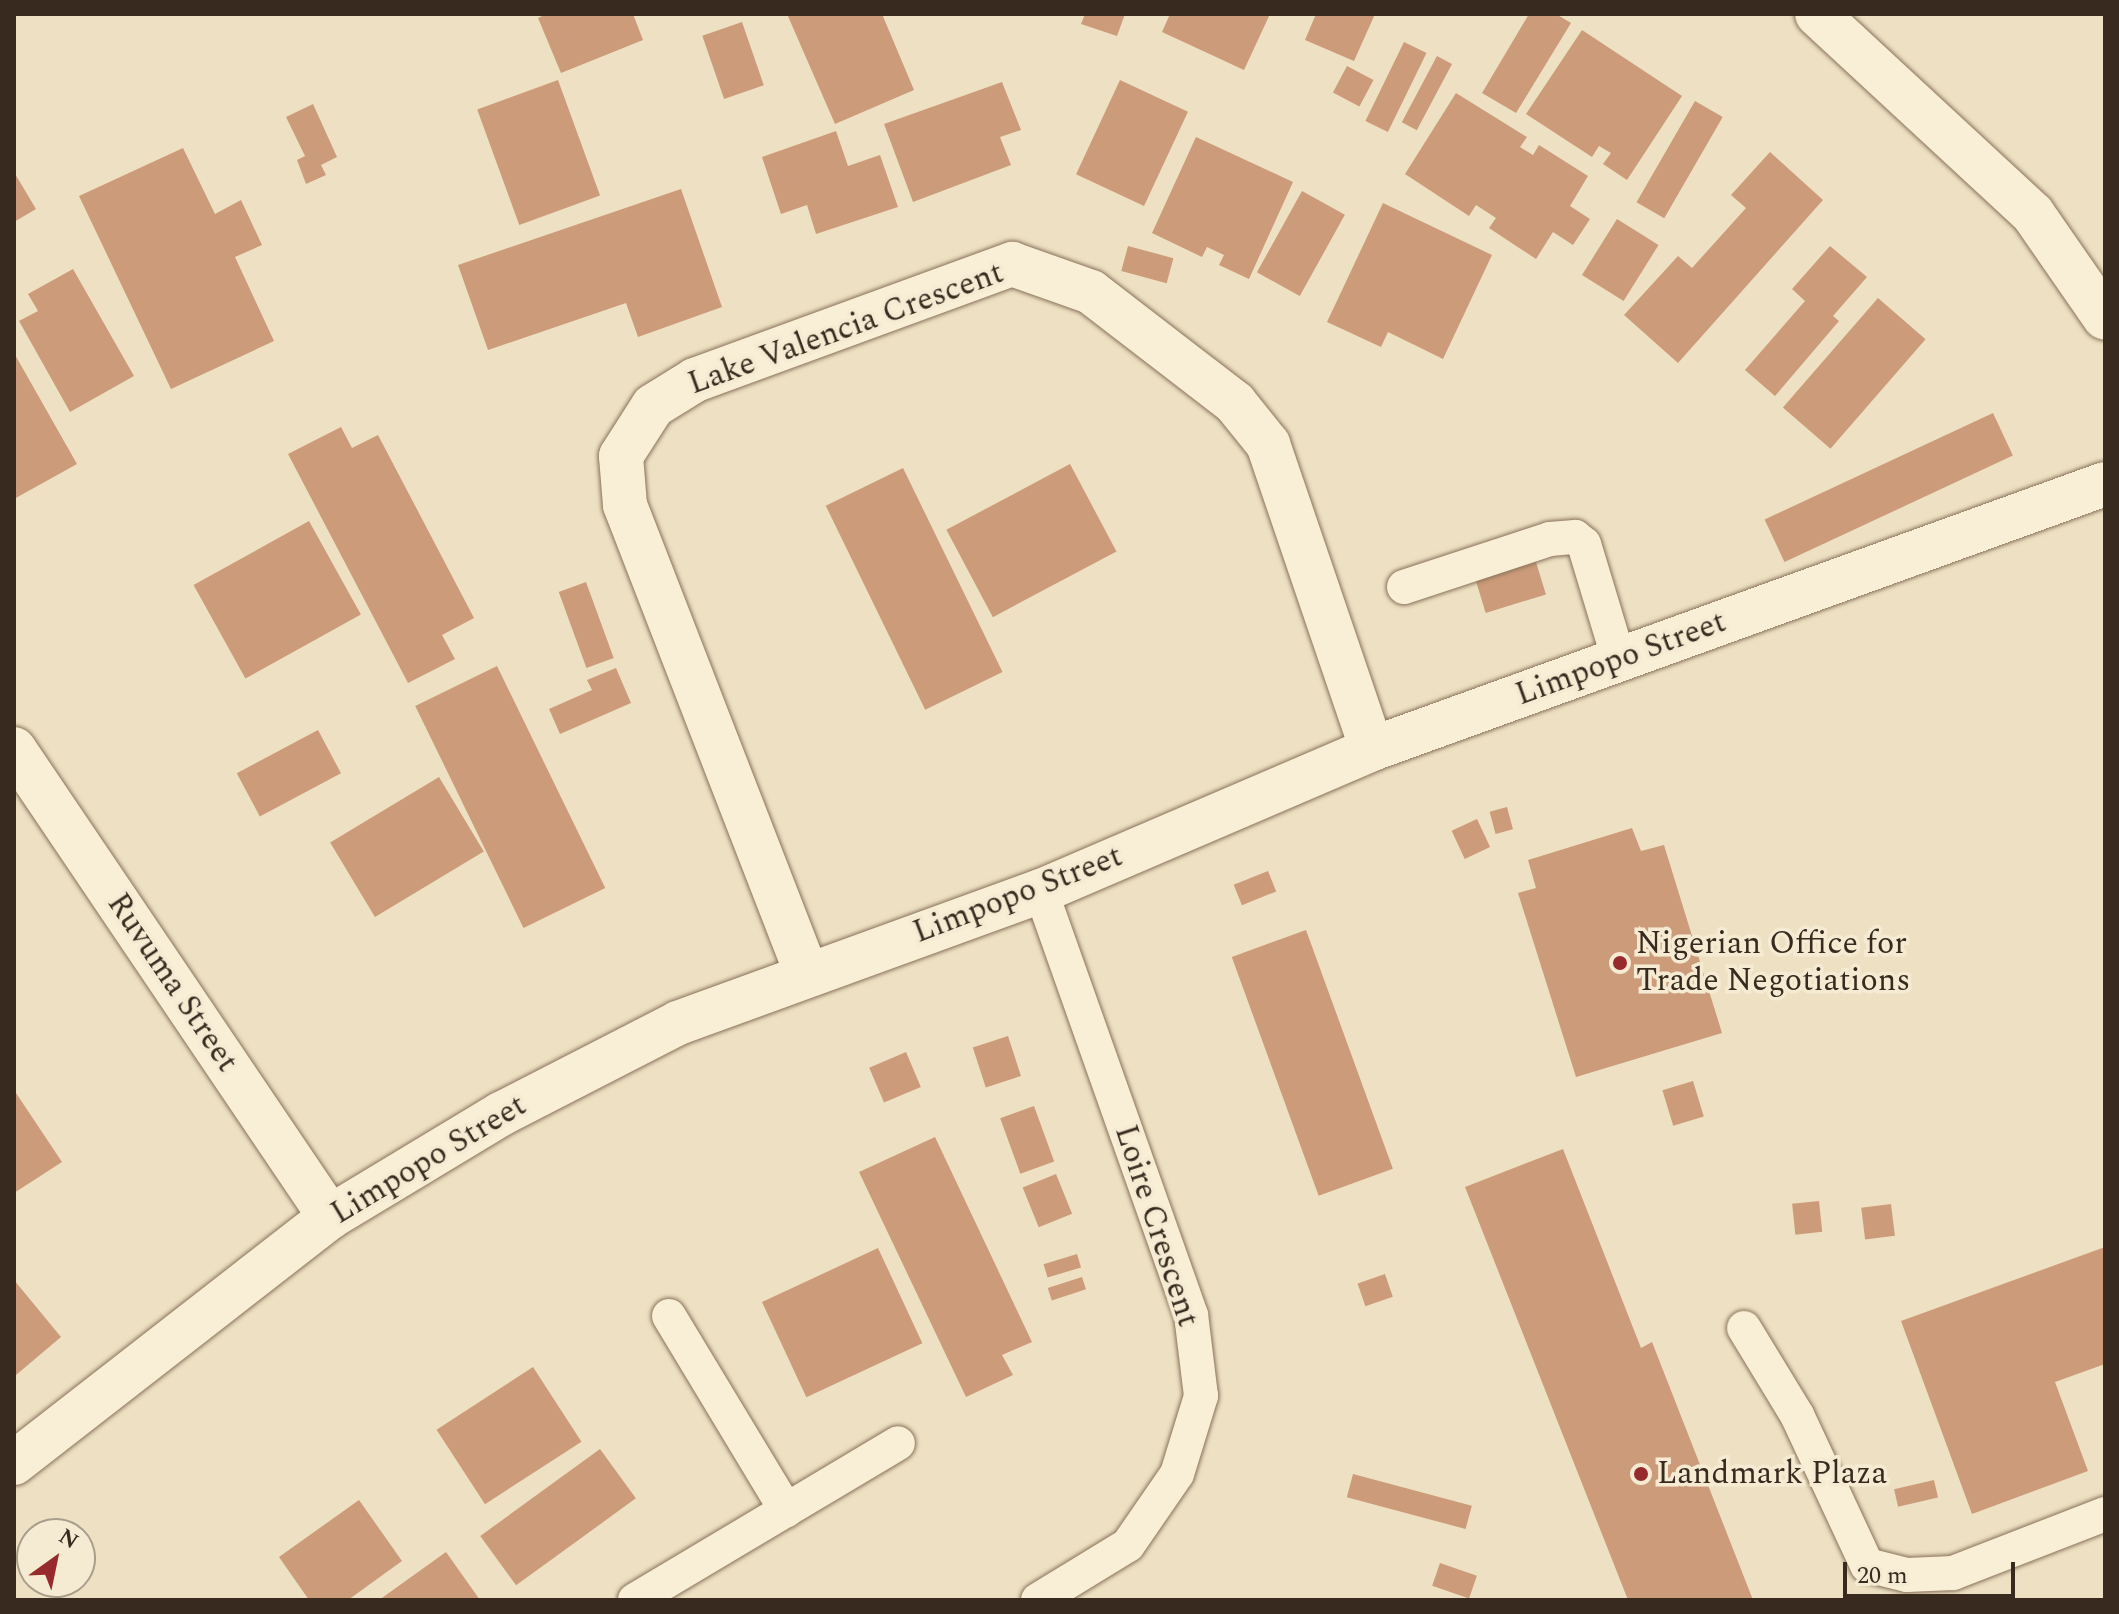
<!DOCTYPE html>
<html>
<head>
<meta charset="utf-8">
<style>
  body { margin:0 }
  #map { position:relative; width:2119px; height:1614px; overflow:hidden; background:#eee1c3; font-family:Spectral,serif }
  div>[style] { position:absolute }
  .building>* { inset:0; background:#cc9b79; transform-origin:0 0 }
  .roads { filter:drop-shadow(0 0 2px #88725a) drop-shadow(0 0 2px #88725a) }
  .lane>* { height:34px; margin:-17px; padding:0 17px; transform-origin:17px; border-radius:17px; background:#f9eed6 }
  .street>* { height:44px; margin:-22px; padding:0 22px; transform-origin:22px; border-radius:22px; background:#f9eed6 }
  .dots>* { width:22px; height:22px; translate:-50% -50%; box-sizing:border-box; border:4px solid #f5ebd3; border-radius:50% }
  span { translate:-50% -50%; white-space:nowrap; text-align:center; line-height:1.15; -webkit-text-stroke:7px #f5ebd3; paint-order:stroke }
  .street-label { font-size:32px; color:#382a1e }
  .poi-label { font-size:32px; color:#382a1e }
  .left { translate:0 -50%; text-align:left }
  .frame { position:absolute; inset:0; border:16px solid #382a1e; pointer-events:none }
  .north { position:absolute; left:16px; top:1518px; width:80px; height:80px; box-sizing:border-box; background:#f5ebd3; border:2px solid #a99e8b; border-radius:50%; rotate:33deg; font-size:22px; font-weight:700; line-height:32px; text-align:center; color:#382a1e }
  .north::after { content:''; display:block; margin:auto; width:28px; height:36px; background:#972a2c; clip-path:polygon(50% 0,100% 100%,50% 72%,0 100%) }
  .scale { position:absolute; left:1843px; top:1562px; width:172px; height:36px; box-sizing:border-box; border:4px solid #382a1e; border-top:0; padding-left:10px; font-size:24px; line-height:28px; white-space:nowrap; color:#382a1e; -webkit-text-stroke:6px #f5ebd3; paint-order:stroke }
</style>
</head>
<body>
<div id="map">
  <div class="building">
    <i style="clip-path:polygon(547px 14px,633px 14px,643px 40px,561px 73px,538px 18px)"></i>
    <i style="clip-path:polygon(787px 14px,882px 14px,914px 90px,835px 124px)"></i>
    <i style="clip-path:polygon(1085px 14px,1125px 14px,1117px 36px,1081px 24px)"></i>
    <i style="clip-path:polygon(1170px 14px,1270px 14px,1244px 70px,1162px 32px)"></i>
    <i style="clip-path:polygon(1316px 14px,1375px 14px,1354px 61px,1305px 40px)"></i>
    <i style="clip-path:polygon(1529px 14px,1556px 14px,1571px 23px,1516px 113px,1482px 93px)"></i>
    <i style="left:742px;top:22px;width:67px;height:42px;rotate:71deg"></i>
    <i style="clip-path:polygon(1582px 30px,1682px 96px,1627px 180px,1603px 164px,1611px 153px,1599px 146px,1592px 157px,1526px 114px)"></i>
    <i style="left:1404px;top:42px;width:25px;height:88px;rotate:26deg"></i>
    <i style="left:1437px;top:56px;width:17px;height:75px;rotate:28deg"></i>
    <i style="left:1347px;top:66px;width:30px;height:30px;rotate:28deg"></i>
    <i style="left:558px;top:80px;width:123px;height:86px;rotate:70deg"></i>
    <i style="left:1120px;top:80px;width:75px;height:104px;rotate:25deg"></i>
    <i style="clip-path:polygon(1002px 82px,1021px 130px,1000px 137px,1011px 165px,913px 202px,884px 124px)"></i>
    <i style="clip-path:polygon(1456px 93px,1527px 137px,1520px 147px,1533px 155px,1539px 145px,1588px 176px,1570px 206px,1590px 219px,1573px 245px,1553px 232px,1536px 259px,1489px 228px,1496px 218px,1476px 205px,1469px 216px,1405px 174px)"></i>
    <i style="left:1695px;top:101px;width:32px;height:117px;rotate:30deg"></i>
    <i style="clip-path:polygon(313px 104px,337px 157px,321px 165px,326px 175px,306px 184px,297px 160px,305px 156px,286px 117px)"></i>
    <i style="clip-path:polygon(836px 131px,848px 166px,880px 155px,898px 207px,816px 234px,807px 205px,781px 214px,762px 157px)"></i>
    <i style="clip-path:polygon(1196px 137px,1293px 182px,1249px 279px,1219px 265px,1224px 255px,1207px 247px,1202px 257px,1152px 233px)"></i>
    <i style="clip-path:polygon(183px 148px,215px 214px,241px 200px,262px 245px,235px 257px,274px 341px,171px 389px,79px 196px)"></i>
    <i style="clip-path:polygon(1770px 152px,1823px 200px,1678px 363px,1624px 315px,1678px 256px,1692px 268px,1746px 208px,1731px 195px)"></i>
    <i style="clip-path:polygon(14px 172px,36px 209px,14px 222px)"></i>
    <i style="clip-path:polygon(681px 189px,722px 307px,638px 337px,626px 303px,488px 350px,458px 265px)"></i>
    <i style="left:1302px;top:191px;width:49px;height:93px;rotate:29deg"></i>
    <i style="clip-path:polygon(1383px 203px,1492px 255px,1443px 359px,1388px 332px,1381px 347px,1327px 322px)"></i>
    <i style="left:1617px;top:219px;width:49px;height:66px;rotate:32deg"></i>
    <i style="left:1128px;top:246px;width:47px;height:26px;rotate:15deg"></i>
    <i style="clip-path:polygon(1830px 246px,1867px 277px,1833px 316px,1839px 321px,1775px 396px,1745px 370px,1805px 301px,1792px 289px)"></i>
    <i style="clip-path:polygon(73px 269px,134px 376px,70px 412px,19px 321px,38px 311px,28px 294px)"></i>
    <i style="left:1878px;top:298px;width:63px;height:145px;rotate:41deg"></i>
    <i style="clip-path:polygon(14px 353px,77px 464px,14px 499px)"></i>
    <i style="left:1993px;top:413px;width:47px;height:252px;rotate:65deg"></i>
    <i style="clip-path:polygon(341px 427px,352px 448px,378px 435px,474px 618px,442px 635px,455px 659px,408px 683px,288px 454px)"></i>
    <i style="left:1070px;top:464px;width:99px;height:140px;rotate:62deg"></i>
    <i style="left:903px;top:468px;width:227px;height:86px;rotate:64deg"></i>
    <i style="left:309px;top:521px;width:107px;height:132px;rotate:61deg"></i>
    <i style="left:1536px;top:562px;width:34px;height:63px;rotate:73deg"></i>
    <i style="left:586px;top:582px;width:81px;height:29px;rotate:70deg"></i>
    <i style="left:497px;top:666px;width:247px;height:91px;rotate:64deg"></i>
    <i style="clip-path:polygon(616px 668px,631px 703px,560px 734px,549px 709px,592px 690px,587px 680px)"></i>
    <i style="left:318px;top:730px;width:49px;height:92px;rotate:62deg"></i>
    <i style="left:439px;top:777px;width:87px;height:127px;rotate:59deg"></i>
    <i style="left:1507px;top:807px;width:23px;height:18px;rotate:75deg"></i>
    <i style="left:1477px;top:819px;width:31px;height:28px;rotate:65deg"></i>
    <i style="clip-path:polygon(1632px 828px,1641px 851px,1664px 845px,1722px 1033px,1576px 1077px,1518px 893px,1536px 888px,1528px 860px)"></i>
    <i style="left:1268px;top:871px;width:22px;height:37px;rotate:68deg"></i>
    <i style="left:1306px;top:930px;width:254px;height:79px;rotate:70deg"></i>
    <i style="left:1008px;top:1036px;width:42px;height:37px;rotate:72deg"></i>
    <i style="left:906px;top:1052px;width:38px;height:40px;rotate:67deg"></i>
    <i style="left:1693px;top:1081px;width:37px;height:32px;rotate:73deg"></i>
    <i style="clip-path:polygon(14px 1090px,62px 1162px,14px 1193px)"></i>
    <i style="left:1034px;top:1106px;width:59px;height:36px;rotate:70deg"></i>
    <i style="clip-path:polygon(935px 1137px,1032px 1342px,1002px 1355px,1013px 1375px,966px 1397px,859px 1172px)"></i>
    <i style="clip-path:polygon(1563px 1149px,1641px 1348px,1652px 1342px,1753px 1600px,1628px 1600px,1465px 1187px)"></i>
    <i style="left:1056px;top:1174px;width:43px;height:36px;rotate:68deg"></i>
    <i style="left:1819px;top:1201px;width:31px;height:27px;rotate:84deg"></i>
    <i style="left:1891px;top:1204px;width:32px;height:30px;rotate:83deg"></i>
    <i style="clip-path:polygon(2105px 1247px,2105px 1364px,2055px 1382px,2088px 1471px,1972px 1514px,1901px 1321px)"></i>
    <i style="left:878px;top:1248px;width:105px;height:128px;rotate:65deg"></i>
    <i style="left:1077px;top:1254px;width:14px;height:35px;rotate:73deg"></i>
    <i style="left:1385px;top:1274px;width:24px;height:29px;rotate:71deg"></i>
    <i style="left:1082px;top:1277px;width:13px;height:36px;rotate:72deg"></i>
    <i style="clip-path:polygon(14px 1280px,61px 1337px,16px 1375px,14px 1373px)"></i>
    <i style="left:533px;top:1367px;width:89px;height:115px;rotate:57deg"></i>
    <i style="left:600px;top:1449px;width:61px;height:148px;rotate:54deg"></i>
    <i style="left:1353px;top:1474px;width:123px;height:24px;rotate:15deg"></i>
    <i style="left:1934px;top:1480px;width:18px;height:41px;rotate:77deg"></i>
    <i style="clip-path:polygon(359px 1500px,402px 1561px,348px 1600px,309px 1600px,279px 1557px)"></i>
    <i style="clip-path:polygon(446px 1552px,480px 1600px,379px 1600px)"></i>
    <i style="left:1440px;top:1563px;width:39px;height:24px;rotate:19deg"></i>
  </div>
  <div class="roads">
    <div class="lane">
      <i style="left:1404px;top:587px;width:154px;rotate:-18.2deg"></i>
      <i style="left:1550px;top:539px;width:25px;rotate:-5deg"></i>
      <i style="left:1575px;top:537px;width:11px;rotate:38deg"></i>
      <i style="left:1584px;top:544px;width:121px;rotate:73.2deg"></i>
      <i style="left:669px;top:1316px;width:227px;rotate:58.9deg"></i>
      <i style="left:1744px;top:1328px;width:102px;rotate:58.7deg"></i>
      <i style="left:1797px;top:1415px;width:166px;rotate:65deg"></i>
      <i style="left:1867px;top:1565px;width:41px;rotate:14deg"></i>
      <i style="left:1907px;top:1575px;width:46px;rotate:-2.5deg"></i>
      <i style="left:1953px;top:1573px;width:163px;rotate:-21.2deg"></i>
      <i style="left:635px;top:1600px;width:306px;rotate:-30.8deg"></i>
      <i style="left:1038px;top:1600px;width:105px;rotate:-31.4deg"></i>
      <i style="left:1128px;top:1545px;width:86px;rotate:-55.4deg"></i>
      <i style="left:1177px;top:1474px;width:82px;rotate:-72.9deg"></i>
      <i style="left:1201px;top:1396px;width:82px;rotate:-97deg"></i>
      <i style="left:1191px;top:1315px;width:450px;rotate:-109.5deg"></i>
    </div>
    <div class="street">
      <i style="left:1817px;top:14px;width:294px;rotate:42.8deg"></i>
      <i style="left:2033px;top:214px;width:126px;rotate:55.3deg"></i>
      <i style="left:14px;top:749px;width:565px;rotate:55.97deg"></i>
      <i style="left:806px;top:972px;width:501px;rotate:-111.19deg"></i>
      <i style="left:625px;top:505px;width:49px;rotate:-94.7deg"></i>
      <i style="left:621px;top:456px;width:59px;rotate:-57.4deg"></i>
      <i style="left:653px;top:406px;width:49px;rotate:-31.8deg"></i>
      <i style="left:695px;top:380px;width:338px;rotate:-20.1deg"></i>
      <i style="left:1012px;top:264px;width:84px;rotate:19.5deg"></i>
      <i style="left:1091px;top:292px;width:182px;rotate:37.6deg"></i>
      <i style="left:1235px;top:403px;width:53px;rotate:51.2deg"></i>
      <i style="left:1268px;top:444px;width:322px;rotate:71.2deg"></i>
      <i style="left:14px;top:1463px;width:400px;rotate:-37.9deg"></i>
      <i style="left:330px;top:1217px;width:200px;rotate:-31.1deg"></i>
      <i style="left:501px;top:1114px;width:199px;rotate:-27.2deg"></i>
      <i style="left:678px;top:1023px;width:386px;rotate:-20deg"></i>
      <i style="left:1041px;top:891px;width:360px;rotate:-23.2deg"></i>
      <i style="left:1372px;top:749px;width:779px;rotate:-19.88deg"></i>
    </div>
  </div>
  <div class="dots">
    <i style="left:1620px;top:963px;background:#972a2c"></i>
    <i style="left:1641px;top:1474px;background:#972a2c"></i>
  </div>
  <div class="street-label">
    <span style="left:846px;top:329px;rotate:-20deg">Lake Valencia Crescent</span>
    <span style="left:1621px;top:659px;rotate:-20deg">Limpopo Street</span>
    <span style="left:1018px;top:895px;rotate:-21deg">Limpopo Street</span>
    <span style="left:172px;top:983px;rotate:56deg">Ruvuma Street</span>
    <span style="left:429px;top:1160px;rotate:-31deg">Limpopo Street</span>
    <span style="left:1156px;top:1226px;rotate:72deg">Loire Crescent</span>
  </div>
  <div class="poi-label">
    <span class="left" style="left:1636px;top:963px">Nigerian Office for<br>Trade Negotiations</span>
    <span class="left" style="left:1657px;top:1474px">Landmark Plaza</span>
  </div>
  <div class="frame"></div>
  <div class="north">N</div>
  <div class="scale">20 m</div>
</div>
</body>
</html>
